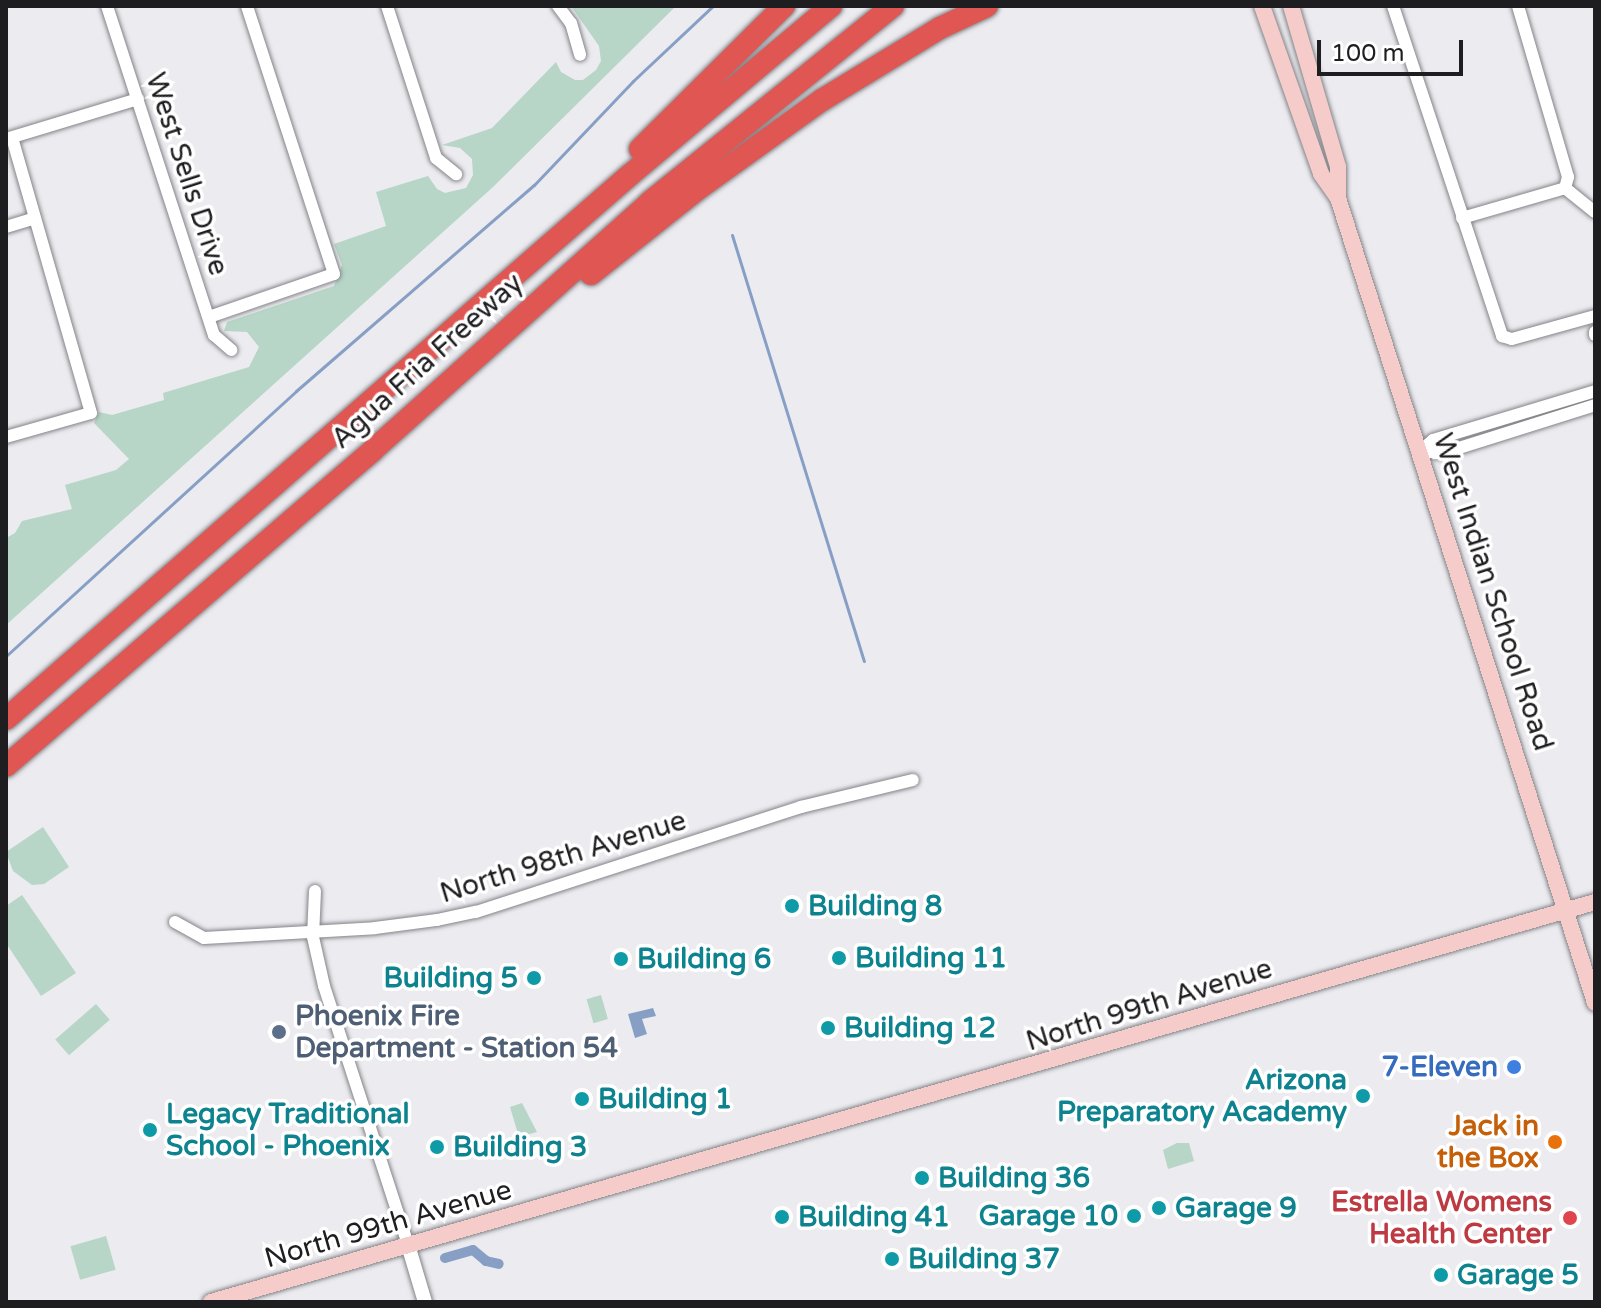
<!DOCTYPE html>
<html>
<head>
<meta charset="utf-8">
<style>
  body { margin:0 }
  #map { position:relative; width:1601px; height:1308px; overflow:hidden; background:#ebebf0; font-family:"Varela Round",sans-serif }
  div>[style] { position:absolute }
  .green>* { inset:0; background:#b7d6c7; transform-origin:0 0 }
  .water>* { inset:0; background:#879fc5 }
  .stream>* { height:3px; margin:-1.5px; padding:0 1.5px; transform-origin:1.5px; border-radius:1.5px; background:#879fc5 }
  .canal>* { height:10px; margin:-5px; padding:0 5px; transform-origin:5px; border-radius:5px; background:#879fc5 }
  .roads { filter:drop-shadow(0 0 2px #838488) drop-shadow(0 0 2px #838488) }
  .minor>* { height:12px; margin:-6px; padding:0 6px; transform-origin:6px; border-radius:6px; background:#fff }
  .tertiary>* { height:14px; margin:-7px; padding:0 7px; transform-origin:7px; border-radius:7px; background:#fff }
  .secondary>* { height:16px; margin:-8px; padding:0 8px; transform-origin:8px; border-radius:8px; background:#f6cccb }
  .motorway>* { height:22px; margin:-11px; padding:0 11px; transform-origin:11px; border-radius:11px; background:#e05652 }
  .dots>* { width:22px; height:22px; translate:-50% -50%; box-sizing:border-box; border:4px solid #fff; border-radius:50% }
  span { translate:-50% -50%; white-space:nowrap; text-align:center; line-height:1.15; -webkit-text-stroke:7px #fff; paint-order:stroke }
  .street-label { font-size:28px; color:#1e1e20 }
  .culture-label { font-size:28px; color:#0d838f; font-weight:700 }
  .left { translate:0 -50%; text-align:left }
  .right { translate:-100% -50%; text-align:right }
  .service-label { font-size:28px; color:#4e5e75; font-weight:700 }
  .shop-label { font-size:28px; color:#366cbe; font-weight:700 }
  .food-label { font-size:28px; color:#c56008; font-weight:700 }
  .health-label { font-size:28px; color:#be3a42; font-weight:700 }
  .frame { position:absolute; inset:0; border:8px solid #1e1e20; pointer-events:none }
  .scale { position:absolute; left:1317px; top:40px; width:146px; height:36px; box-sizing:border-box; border:4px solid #1e1e20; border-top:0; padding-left:10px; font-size:24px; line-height:28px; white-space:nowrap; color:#1e1e20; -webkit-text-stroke:6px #fff; paint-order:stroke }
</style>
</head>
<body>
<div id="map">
  <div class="green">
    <i style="clip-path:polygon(571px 6px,676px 6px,493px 187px,6px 625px,6px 538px,15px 533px,22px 521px,72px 509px,65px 485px,116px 470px,129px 459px,94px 423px,99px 412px,112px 415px,164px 400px,163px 393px,249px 367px,259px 347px,247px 332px,224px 331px,227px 322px,334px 286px,342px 265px,334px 244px,386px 226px,376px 192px,428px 176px,437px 189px,445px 193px,466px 188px,473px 175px,472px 159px,460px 148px,442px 145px,492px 128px,556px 62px,561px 72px,575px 80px,583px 80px,596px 70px,601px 61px,599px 46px)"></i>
    <i style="clip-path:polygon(43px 827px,69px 867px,44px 884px,32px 885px,13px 871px,6px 852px)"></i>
    <i style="clip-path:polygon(22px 895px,76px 973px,41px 996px,6px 943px,6px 906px)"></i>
    <i style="left:601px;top:995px;width:25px;height:15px;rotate:74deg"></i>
    <i style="left:96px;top:1004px;width:21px;height:54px;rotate:49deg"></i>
    <i style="clip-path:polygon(522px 1103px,537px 1132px,519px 1137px,510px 1107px)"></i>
    <i style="clip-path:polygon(1177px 1143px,1189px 1143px,1194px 1161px,1168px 1169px,1163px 1150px)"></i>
    <i style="left:106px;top:1236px;width:35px;height:37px;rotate:74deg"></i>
  </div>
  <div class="water">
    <i style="clip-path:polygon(653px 1008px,656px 1016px,642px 1019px,647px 1034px,635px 1038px,628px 1014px)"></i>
  </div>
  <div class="stream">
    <i style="left:732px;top:235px;width:446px;rotate:72.8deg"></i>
    <i style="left:6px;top:656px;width:393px;rotate:-42.4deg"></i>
    <i style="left:296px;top:391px;width:315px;rotate:-40.9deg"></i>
    <i style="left:534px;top:185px;width:144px;rotate:-46.4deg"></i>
    <i style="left:633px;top:81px;width:110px;rotate:-43.2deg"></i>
    <i style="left:360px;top:1223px;width:29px;rotate:-14deg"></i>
  </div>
  <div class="canal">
    <i style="left:445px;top:1258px;width:29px;rotate:-16deg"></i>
    <i style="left:473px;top:1250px;width:17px;rotate:40deg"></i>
    <i style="left:486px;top:1261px;width:13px;rotate:13deg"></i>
  </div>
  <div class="roads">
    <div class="minor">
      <i style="left:107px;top:6px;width:346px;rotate:72deg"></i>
      <i style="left:214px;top:335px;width:23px;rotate:41deg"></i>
      <i style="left:387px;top:6px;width:160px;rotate:72.1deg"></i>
      <i style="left:436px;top:158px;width:26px;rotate:39deg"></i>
      <i style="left:558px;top:6px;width:21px;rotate:53deg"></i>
      <i style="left:571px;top:23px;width:33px;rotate:74deg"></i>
      <i style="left:1393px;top:6px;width:348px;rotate:71.7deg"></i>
      <i style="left:1502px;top:336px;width:10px;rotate:17deg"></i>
      <i style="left:1512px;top:339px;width:86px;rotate:-15.5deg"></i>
      <i style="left:1518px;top:6px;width:178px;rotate:73.7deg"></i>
      <i style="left:1568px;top:177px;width:11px;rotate:105deg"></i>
      <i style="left:1565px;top:188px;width:38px;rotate:39deg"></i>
      <i style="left:6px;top:139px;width:138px;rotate:-16.9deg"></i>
      <i style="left:1462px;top:218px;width:107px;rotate:-16.2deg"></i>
      <i style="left:6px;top:227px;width:30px;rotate:-17deg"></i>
      <i style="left:209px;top:317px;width:132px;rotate:-19deg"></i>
      <i style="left:334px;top:274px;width:282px;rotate:-108deg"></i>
      <i style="left:1595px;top:332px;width:3px;rotate:90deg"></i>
      <i style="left:6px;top:437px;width:88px;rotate:-15.8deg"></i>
      <i style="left:91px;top:413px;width:286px;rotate:-106deg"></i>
      <i style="left:1420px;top:451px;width:17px;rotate:-40deg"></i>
      <i style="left:1433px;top:440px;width:169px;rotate:-16.8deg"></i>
      <i style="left:1420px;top:451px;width:23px;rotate:5deg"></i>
      <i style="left:1443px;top:453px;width:159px;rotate:-17.5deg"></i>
      <i style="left:315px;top:891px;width:46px;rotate:92.5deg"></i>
      <i style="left:313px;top:937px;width:50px;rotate:77.3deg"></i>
      <i style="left:324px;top:986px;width:272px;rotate:72deg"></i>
      <i style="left:175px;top:922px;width:33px;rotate:29deg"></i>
      <i style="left:204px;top:938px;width:171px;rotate:-3.3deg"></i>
      <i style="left:375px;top:928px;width:63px;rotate:-7.4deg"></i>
      <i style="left:437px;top:920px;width:40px;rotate:-12deg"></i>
      <i style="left:476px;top:912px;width:342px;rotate:-17.9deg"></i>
      <i style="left:801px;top:807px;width:115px;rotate:-13.6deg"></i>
    </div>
    <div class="tertiary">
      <i style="left:408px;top:1245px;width:59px;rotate:73.4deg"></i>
    </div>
    <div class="secondary">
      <i style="left:1262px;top:6px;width:178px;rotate:70.6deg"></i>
      <i style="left:1321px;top:174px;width:29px;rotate:55deg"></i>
      <i style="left:1291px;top:6px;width:168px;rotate:73.7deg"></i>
      <i style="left:1338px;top:167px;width:31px;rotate:90deg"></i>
      <i style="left:1338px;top:198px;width:845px;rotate:72.29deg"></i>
      <i style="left:211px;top:1302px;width:1441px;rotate:-16.12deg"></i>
    </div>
    <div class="motorway">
      <i style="left:640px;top:149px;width:203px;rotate:-44.8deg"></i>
      <i style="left:591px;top:274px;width:137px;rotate:-38.5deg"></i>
      <i style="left:698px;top:189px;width:153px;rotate:-35.7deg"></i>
      <i style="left:822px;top:100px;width:138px;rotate:-31.4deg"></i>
      <i style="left:940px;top:28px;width:52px;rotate:-25.1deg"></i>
      <i style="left:6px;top:719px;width:829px;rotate:-41.09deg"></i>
      <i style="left:631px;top:174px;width:261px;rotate:-40deg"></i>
      <i style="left:6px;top:766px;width:484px;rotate:-40.7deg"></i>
      <i style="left:373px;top:450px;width:372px;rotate:-41.8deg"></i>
      <i style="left:650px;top:202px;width:312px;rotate:-38.9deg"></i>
    </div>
  </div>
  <div class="dots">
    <i style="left:792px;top:906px;background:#0f9aa8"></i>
    <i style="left:839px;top:958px;background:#0f9aa8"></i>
    <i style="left:621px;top:959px;background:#0f9aa8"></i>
    <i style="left:534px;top:978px;background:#0f9aa8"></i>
    <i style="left:828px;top:1028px;background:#0f9aa8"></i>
    <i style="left:279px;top:1032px;background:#5c6f8a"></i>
    <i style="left:1514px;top:1067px;background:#3f7fe0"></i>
    <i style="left:1363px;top:1096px;background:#0f9aa8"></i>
    <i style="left:582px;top:1099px;background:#0f9aa8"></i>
    <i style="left:150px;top:1130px;background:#0f9aa8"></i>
    <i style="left:1555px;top:1142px;background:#e8710a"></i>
    <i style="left:437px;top:1147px;background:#0f9aa8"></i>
    <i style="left:922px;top:1178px;background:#0f9aa8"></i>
    <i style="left:1159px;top:1208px;background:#0f9aa8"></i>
    <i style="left:1134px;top:1216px;background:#0f9aa8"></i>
    <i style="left:782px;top:1217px;background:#0f9aa8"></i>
    <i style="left:1570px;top:1218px;background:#e0444e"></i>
    <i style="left:892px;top:1259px;background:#0f9aa8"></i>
    <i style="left:1441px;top:1275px;background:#0f9aa8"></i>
  </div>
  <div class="street-label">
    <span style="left:187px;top:174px;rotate:72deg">West Sells Drive</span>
    <span style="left:427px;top:361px;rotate:-42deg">Agua Fria Freeway</span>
    <span style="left:1493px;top:592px;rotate:72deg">West Indian School Road</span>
    <span style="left:563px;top:857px;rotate:-17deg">North 98th Avenue</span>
    <span style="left:1149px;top:1005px;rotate:-17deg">North 99th Avenue</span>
    <span style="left:388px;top:1224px;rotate:-16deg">North 99th Avenue</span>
  </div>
  <div class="culture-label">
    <span class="left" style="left:808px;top:906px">Building 8</span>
    <span class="left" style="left:855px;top:958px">Building 11</span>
    <span class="left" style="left:637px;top:959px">Building 6</span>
    <span class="right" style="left:518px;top:978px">Building 5</span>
    <span class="left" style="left:844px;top:1028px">Building 12</span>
    <span class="right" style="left:1347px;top:1096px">Arizona<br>Preparatory Academy</span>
    <span class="left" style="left:598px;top:1099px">Building 1</span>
    <span class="left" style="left:166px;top:1130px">Legacy Traditional<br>School - Phoenix</span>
    <span class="left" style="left:453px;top:1147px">Building 3</span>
    <span class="left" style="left:938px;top:1178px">Building 36</span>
    <span class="left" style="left:1175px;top:1208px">Garage 9</span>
    <span class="right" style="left:1118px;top:1216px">Garage 10</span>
    <span class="left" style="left:798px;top:1217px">Building 41</span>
    <span class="left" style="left:908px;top:1259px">Building 37</span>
    <span class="left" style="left:1457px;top:1275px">Garage 5</span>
  </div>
  <div class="service-label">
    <span class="left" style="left:295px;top:1032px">Phoenix Fire<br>Department - Station 54</span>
  </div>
  <div class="shop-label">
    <span class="right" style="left:1498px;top:1067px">7-Eleven</span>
  </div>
  <div class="food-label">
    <span class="right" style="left:1539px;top:1142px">Jack in<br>the Box</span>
  </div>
  <div class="health-label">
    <span class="right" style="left:1552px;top:1218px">Estrella Womens<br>Health Center</span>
  </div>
  <div class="frame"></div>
  <div class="scale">100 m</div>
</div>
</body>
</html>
